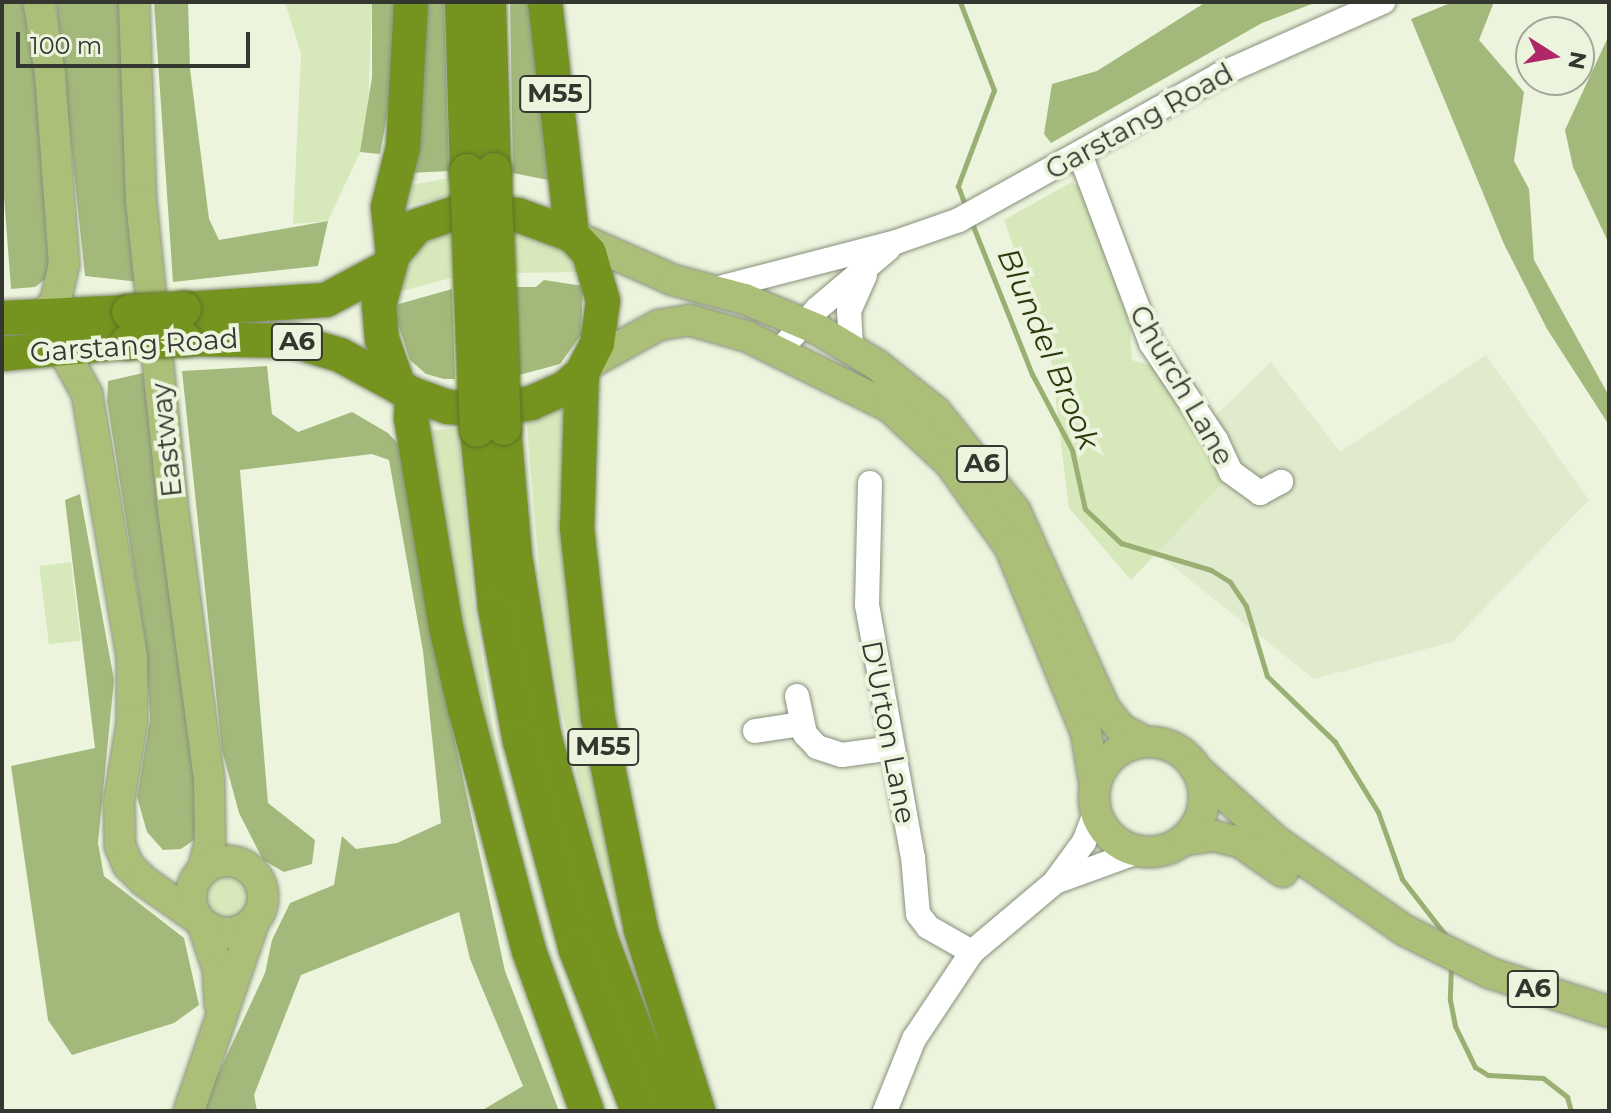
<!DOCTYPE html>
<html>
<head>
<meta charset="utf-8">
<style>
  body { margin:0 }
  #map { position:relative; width:1611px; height:1113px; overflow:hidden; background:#ecf4de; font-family:Montserrat,sans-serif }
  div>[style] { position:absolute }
  .built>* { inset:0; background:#e0ebce }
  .green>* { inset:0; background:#d7e8bb; transform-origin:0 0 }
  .round { border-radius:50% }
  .forest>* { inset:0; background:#a3b97c }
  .stream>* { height:5px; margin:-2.5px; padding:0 2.5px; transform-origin:2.5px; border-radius:2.5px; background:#9ab073 }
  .roads { filter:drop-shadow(0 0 2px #88907b) drop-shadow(0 0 2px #88907b) }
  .minor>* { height:24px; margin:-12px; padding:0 12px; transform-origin:12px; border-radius:12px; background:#fff }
  .major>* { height:30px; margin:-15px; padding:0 15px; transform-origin:15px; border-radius:15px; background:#acbf79 }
  .major>.ring { margin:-15px; padding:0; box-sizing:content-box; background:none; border:30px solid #acbf79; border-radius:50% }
  .highway>* { height:34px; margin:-17px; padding:0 17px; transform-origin:17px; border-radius:17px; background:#74941f }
  .bridges { filter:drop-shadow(0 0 2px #5e7325) drop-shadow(0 0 2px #5e7325) }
  .highway-bridge>* { height:34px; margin:-17px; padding:0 17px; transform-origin:17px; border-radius:17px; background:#74941f }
  span { translate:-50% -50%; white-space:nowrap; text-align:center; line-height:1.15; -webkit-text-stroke:8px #ecf4de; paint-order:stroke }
  .shield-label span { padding:2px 6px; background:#ecf4de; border:2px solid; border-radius:6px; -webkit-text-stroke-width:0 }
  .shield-label { font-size:26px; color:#34372f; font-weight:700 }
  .street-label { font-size:28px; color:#34372f }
  .water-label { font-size:30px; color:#2b390b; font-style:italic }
  .frame { position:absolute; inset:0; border:4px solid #34372f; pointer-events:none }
  .north { position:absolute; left:1515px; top:16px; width:80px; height:80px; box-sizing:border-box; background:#ecf4de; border:2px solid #a2a898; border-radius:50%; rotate:101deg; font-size:22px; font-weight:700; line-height:32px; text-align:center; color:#34372f }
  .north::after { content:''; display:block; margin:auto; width:28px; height:36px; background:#b02769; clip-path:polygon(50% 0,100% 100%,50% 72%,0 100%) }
  .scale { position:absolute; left:16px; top:32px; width:234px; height:36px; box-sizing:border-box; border:4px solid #34372f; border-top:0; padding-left:10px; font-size:24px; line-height:28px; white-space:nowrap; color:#34372f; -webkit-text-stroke:6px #ecf4de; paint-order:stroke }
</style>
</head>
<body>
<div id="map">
  <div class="built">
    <i style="clip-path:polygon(1486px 355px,1589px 500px,1452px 642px,1314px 679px,1156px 553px,1227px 479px,1214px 417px,1271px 362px,1340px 452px)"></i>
  </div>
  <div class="green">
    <i style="clip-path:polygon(285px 2px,372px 2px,368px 113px,360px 152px,328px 221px,293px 224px,301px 54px)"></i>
    <i style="clip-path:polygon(449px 178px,449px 195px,395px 209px,411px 185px)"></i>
    <i style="clip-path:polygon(1072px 182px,1087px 192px,1130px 326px,1132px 360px,1160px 368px,1227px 479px,1131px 580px,1069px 508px,1049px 345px,1004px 220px)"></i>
    <i style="clip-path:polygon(514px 226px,574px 251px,578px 272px,516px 273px)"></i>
    <i style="clip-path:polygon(450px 228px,451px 278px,390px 294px,398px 255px)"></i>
    <i style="clip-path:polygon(577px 400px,572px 417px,654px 1026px,592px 837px,561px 707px,541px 591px,526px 415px)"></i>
    <i style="clip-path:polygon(458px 428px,473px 601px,492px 723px,520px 852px,555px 978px,481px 728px,427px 431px)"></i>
    <i style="left:71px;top:562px;width:79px;height:32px;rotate:83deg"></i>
    <i class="round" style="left:203px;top:873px;width:48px;height:48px"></i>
  </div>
  <div class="forest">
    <i style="clip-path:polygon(2px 2px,23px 2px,40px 106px,51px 275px,35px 287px,11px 289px,2px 170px)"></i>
    <i style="clip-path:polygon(56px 2px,121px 2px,140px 282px,85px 276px)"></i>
    <i style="clip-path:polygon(154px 2px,188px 2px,190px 69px,209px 219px,219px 240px,328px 221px,318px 266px,173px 282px)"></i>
    <i style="clip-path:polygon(372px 2px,395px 2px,394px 77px,380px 154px,360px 152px,372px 77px)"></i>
    <i style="clip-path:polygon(417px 2px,444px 2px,449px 171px,410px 173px)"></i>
    <i style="clip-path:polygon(510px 2px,540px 2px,558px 182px,513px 173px)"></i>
    <i style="clip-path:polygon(1206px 2px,1317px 2px,1262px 23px,1051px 143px,1044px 134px,1052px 84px,1097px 71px)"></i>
    <i style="clip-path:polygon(1453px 2px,1494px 2px,1479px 40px,1524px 92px,1514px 161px,1529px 189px,1534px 260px,1609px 396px,1609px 425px,1547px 329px,1504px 244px,1411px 19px)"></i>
    <i style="clip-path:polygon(1609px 35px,1609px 244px,1573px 167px,1565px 130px)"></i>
    <i style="clip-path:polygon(544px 280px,583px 286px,581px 335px,560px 364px,519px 375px,516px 287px,536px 287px)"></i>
    <i style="clip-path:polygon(452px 289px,455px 379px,444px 379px,426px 374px,410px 360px,392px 306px)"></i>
    <i style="clip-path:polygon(267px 366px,272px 414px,298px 432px,352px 412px,388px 433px,402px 448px,435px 650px,505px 971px,559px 1111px,481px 1111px,523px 1086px,470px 959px,459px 912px,301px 975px,254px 1095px,257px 1111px,201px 1111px,265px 973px,272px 940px,290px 903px,334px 885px,342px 836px,356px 849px,397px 843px,441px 823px,423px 651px,389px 460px,372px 454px,240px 470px,268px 803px,315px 840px,312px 864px,284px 872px,263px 860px,239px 813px,222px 750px,182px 371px)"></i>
    <i style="clip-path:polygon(143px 373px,198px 809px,194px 840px,181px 849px,163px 850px,147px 832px,137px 797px,150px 719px,145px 640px,107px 401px,108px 381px)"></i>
    <i style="clip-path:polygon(80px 494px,114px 680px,98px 843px,104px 876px,184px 938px,199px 1005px,174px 1023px,72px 1055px,48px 1020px,11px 766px,95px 748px,65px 500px)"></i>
  </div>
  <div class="stream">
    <i style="left:960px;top:2px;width:94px;rotate:68.9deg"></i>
    <i style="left:994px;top:90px;width:103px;rotate:110.6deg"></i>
    <i style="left:958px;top:186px;width:23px;rotate:70deg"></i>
    <i style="left:971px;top:221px;width:165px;rotate:68.3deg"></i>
    <i style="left:1032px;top:374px;width:86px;rotate:62.2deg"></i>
    <i style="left:1072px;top:450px;width:60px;rotate:77.6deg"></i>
    <i style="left:1085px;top:509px;width:50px;rotate:43.4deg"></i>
    <i style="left:1121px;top:543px;width:94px;rotate:16.7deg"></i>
    <i style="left:1211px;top:570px;width:22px;rotate:32deg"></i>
    <i style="left:1230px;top:582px;width:29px;rotate:56deg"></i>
    <i style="left:1246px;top:606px;width:73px;rotate:73.3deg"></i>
    <i style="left:1267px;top:676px;width:95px;rotate:44.1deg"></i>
    <i style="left:1335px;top:742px;width:82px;rotate:58.4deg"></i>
    <i style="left:1378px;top:812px;width:71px;rotate:70.3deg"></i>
    <i style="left:1402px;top:879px;width:73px;rotate:52.2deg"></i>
    <i style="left:1451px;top:965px;width:35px;rotate:92deg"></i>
    <i style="left:1450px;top:1000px;width:26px;rotate:79deg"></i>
    <i style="left:1455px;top:1026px;width:46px;rotate:64deg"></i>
    <i style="left:1475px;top:1067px;width:15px;rotate:32deg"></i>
    <i style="left:1488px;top:1075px;width:55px;rotate:3.1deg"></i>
    <i style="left:1543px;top:1078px;width:31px;rotate:38deg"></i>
    <i style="left:1567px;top:1097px;width:15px;rotate:74deg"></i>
  </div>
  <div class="roads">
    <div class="minor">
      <i style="left:1080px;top:154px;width:202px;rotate:69.4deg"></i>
      <i style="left:1151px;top:343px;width:117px;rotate:56.2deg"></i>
      <i style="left:1216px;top:440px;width:35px;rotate:65deg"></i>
      <i style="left:1231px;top:472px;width:36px;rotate:36deg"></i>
      <i style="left:1260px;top:493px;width:24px;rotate:-28deg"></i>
      <i style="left:711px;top:290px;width:191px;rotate:-14.5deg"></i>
      <i style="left:896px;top:242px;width:67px;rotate:-19.2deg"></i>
      <i style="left:959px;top:220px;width:298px;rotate:-29.1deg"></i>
      <i style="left:1219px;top:75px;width:180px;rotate:-24deg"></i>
      <i style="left:851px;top:347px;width:36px;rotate:-93deg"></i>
      <i style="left:849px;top:311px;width:39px;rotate:-66deg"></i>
      <i style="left:779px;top:351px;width:57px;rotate:-47.9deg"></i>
      <i style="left:817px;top:309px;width:93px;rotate:-40.2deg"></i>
      <i style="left:870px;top:483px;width:122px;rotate:91.4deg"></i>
      <i style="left:867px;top:605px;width:256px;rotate:79.7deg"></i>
      <i style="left:913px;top:857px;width:57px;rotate:85deg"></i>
      <i style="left:918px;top:914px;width:16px;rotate:52deg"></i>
      <i style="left:928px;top:927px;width:51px;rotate:29.6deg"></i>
      <i style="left:797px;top:696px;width:39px;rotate:78deg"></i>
      <i style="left:805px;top:734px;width:18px;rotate:47deg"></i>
      <i style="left:817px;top:747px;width:26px;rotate:18deg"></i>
      <i style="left:842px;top:755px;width:50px;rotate:-8deg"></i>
      <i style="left:755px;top:731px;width:48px;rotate:-8.5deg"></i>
      <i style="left:1056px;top:880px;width:47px;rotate:-53.6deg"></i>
      <i style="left:1084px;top:842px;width:34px;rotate:-69deg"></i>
      <i style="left:885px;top:1111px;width:78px;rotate:-68.1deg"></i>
      <i style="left:914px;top:1039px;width:105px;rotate:-56.3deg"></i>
      <i style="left:972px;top:952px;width:109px;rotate:-40.1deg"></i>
      <i style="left:1055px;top:882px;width:90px;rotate:-20deg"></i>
    </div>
    <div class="major">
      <i style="left:39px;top:2px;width:73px;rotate:81.3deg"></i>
      <i style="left:50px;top:74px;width:191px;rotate:85.8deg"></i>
      <i style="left:64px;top:264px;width:37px;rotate:103deg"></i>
      <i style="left:56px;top:300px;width:21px;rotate:127deg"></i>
      <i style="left:134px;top:2px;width:198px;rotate:88deg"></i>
      <i style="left:141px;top:200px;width:304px;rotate:84.1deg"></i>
      <i style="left:172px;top:502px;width:280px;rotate:82.4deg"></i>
      <i style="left:209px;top:780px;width:62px;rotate:89.1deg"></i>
      <i style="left:210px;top:842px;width:29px;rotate:104deg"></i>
      <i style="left:576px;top:237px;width:106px;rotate:23.9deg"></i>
      <i style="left:673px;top:280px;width:74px;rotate:14.8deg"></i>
      <i style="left:745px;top:299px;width:80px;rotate:22.7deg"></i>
      <i style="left:819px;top:330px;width:68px;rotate:31.1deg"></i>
      <i style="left:877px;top:365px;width:75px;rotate:38.5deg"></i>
      <i style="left:936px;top:412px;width:127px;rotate:51.4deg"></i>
      <i style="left:1015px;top:511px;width:217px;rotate:65.6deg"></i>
      <i style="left:1105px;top:709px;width:26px;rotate:51deg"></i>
      <i style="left:1121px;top:729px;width:27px;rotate:28deg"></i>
      <i style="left:63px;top:350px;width:50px;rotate:61.4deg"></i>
      <i style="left:87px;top:394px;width:267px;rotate:80.3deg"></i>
      <i style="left:132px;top:657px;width:66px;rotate:90deg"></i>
      <i style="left:132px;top:723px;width:79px;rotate:99.5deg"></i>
      <i style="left:119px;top:801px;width:45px;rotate:88.7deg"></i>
      <i style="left:120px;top:846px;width:21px;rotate:67deg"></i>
      <i style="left:128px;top:865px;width:23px;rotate:45deg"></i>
      <i style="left:144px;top:881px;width:66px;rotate:35.1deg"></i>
      <i style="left:588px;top:364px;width:81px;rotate:-28.8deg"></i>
      <i style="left:659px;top:325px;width:30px;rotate:-9deg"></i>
      <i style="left:689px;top:320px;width:59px;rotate:15.7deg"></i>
      <i style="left:746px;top:336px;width:161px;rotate:26.2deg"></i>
      <i style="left:890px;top:407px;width:82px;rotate:43deg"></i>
      <i style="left:950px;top:463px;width:103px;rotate:54.5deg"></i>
      <i style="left:1010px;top:547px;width:200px;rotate:67.7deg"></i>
      <i style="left:1086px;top:732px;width:55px;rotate:80.5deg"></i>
      <i class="ring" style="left:1094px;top:742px;width:80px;height:80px"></i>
      <i style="left:1196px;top:769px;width:108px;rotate:42deg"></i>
      <i style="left:1276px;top:841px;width:156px;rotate:34.8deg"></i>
      <i style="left:1404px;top:930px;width:96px;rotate:26.6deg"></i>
      <i style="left:1490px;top:973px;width:125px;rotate:18.1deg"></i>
      <i style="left:1184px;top:840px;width:30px;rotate:-8deg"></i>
      <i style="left:1214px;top:836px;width:27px;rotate:13deg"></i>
      <i style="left:1240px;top:842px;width:52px;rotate:34.9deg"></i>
      <i class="ring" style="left:191px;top:861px;width:42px;height:42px"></i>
      <i style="left:203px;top:925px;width:46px;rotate:71.2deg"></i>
      <i style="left:218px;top:969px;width:35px;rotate:87deg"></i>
      <i style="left:189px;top:1111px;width:201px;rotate:-71.1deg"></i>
    </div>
    <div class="highway">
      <i style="left:462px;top:2px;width:169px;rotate:88.3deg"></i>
      <i style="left:489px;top:2px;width:168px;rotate:88.3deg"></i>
      <i style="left:545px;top:2px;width:235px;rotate:83.4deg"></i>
      <i style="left:393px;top:255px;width:48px;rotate:-95.9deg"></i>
      <i style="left:388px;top:207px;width:62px;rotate:-76deg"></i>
      <i style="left:403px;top:147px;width:145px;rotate:-86.8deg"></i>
      <i style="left:184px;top:309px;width:142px;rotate:-3.6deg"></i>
      <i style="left:326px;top:300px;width:68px;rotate:-28.1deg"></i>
      <i style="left:2px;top:318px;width:127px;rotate:-2.7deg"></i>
      <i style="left:185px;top:339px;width:108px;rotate:1.1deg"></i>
      <i style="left:293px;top:341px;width:49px;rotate:16.6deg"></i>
      <i style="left:340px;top:355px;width:82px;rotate:28.4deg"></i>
      <i style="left:412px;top:394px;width:38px;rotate:20deg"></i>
      <i style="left:448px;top:407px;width:44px;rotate:3.9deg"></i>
      <i style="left:492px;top:410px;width:40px;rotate:-10deg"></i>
      <i style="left:531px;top:403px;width:37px;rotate:-24deg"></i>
      <i style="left:565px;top:388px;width:23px;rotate:-41deg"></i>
      <i style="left:582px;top:373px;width:33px;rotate:-63deg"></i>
      <i style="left:597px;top:344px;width:43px;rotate:-82.1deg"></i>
      <i style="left:603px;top:301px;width:50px;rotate:-106.3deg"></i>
      <i style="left:589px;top:253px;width:25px;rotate:-133deg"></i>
      <i style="left:572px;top:235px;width:58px;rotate:-159.7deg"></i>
      <i style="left:518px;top:215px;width:60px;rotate:-177.1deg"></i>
      <i style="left:458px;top:212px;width:43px;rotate:161.1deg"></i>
      <i style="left:417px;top:226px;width:38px;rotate:130deg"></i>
      <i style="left:393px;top:255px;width:52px;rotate:105.6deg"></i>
      <i style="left:379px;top:305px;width:34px;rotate:85deg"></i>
      <i style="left:382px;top:339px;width:51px;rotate:70.5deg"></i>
      <i style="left:2px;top:354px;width:127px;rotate:-5.4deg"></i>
      <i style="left:582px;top:373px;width:155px;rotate:91.8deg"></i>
      <i style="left:577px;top:528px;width:191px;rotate:83.7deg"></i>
      <i style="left:598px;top:718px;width:216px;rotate:78.5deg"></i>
      <i style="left:641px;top:930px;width:190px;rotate:72.5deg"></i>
      <i style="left:412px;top:394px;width:24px;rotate:92deg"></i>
      <i style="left:411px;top:418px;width:212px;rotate:80.5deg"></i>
      <i style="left:446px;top:627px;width:84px;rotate:77deg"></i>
      <i style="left:465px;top:709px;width:250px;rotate:75.2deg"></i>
      <i style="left:529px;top:951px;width:170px;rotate:70.1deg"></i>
      <i style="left:504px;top:428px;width:128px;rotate:85.1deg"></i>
      <i style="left:515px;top:556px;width:181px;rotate:80.8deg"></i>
      <i style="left:544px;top:735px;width:212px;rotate:74.4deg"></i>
      <i style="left:601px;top:939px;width:184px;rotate:69.3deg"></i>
      <i style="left:477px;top:430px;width:179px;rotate:84.2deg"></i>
      <i style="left:495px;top:608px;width:135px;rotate:79.4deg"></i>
      <i style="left:520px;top:741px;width:216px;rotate:75deg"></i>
      <i style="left:576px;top:950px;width:173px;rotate:68.9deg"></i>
    </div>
  </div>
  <div class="bridges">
    <div class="highway-bridge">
      <i style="left:494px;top:170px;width:258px;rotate:87.8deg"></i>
      <i style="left:467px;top:171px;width:259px;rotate:87.8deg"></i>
      <i style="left:129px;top:312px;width:55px;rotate:-3.1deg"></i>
      <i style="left:128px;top:342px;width:57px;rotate:-3deg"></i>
    </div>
  </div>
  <div class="shield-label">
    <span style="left:555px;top:94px">M55</span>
    <span style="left:297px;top:342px">A6</span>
    <span style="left:982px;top:464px">A6</span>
    <span style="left:603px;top:747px">M55</span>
    <span style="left:1533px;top:989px">A6</span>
  </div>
  <div class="street-label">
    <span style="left:1139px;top:121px;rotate:-29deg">Garstang Road</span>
    <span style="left:134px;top:345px;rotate:-4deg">Garstang Road</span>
    <span style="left:1182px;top:385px;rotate:60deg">Church Lane</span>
    <span style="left:166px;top:440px;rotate:-96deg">Eastway</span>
    <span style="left:889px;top:732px;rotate:79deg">D'Urton Lane</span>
  </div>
  <div class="water-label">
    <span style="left:1048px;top:349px;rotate:67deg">Blundel Brook</span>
  </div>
  <div class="frame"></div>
  <div class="north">N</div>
  <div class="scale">100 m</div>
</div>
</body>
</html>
